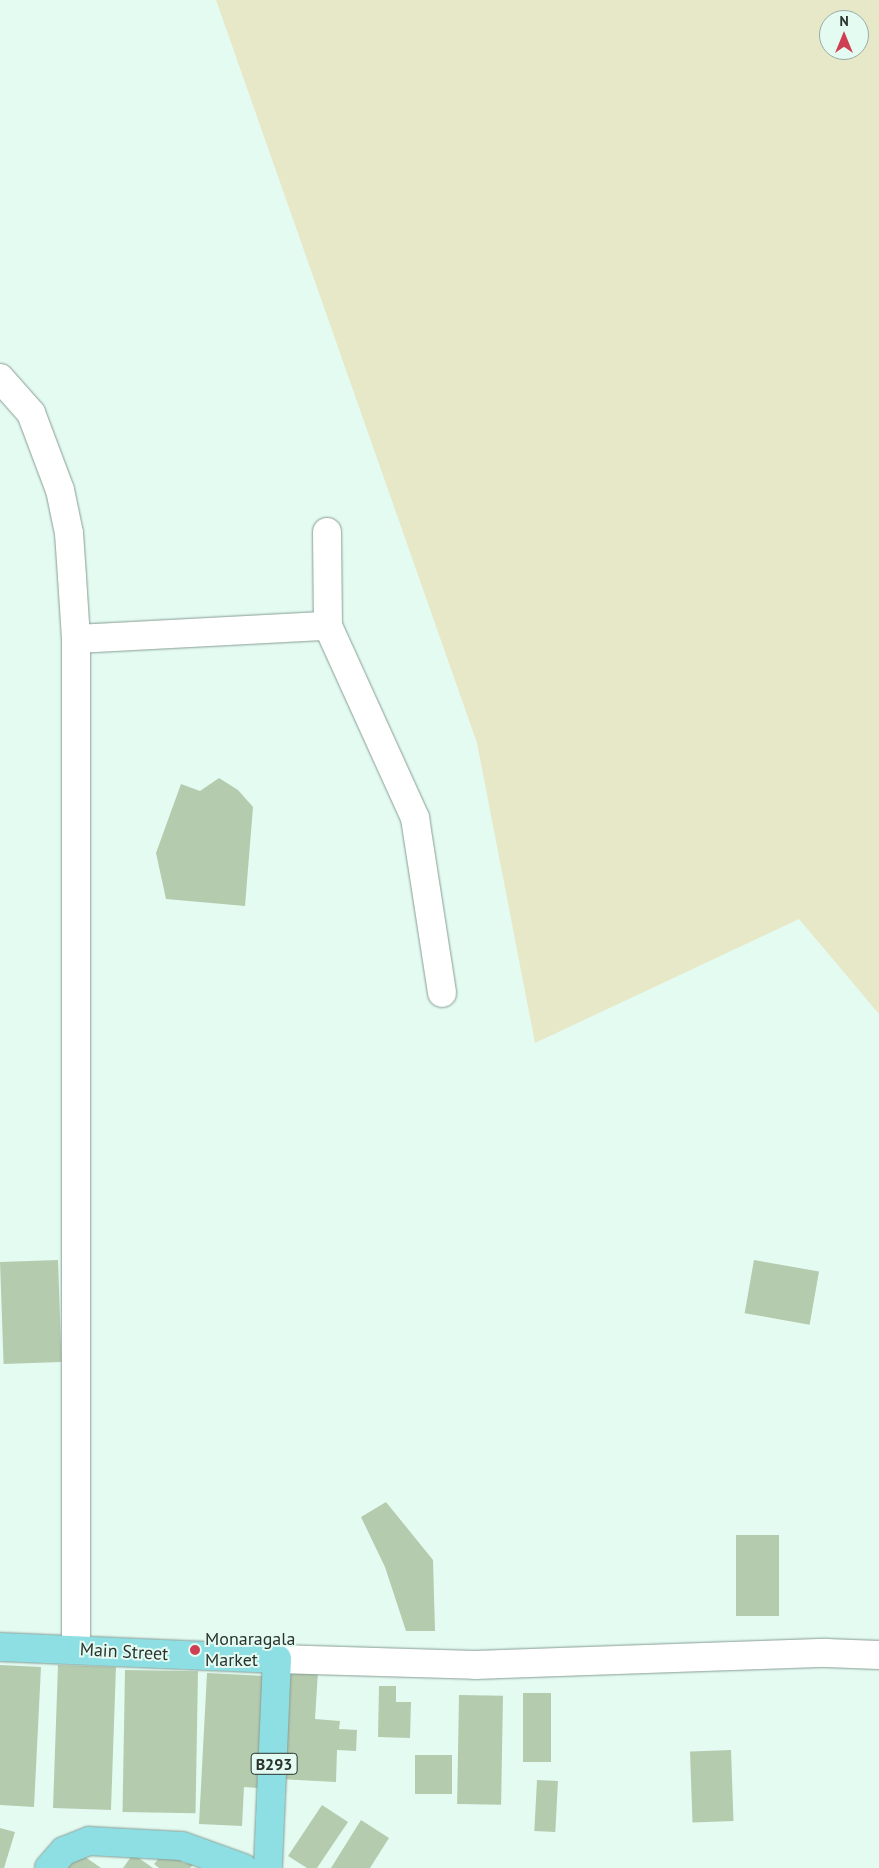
<!DOCTYPE html>
<html>
<head>
<meta charset="utf-8">
<style>
  body { margin:0 }
  #map { position:relative; width:879px; height:1868px; overflow:hidden; background:#e4fbf2; font-family:"PT Sans",sans-serif }
  div>[style] { position:absolute }
  .green>* { inset:0; background:#e7e8c7 }
  .building>* { inset:0; background:#b4cbae; transform-origin:0 0 }
  .roads { filter:drop-shadow(0 0 1px #879d95) drop-shadow(0 0 1px #879d95) }
  .minor>* { height:28px; margin:-14px; padding:0 14px; transform-origin:14px; border-radius:14px; background:#fff }
  .major>* { height:28px; margin:-14px; padding:0 14px; transform-origin:14px; border-radius:14px; background:#8edfe3 }
  .dots>* { width:14px; height:14px; translate:-50% -50%; box-sizing:border-box; border:2px solid #e4fbf2; border-radius:50% }
  span { translate:-50% -50%; white-space:nowrap; text-align:center; line-height:1.15; -webkit-text-stroke:4px #e4fbf2; paint-order:stroke }
  .shield-label span { padding:1px 4px; background:#e4fbf2; border:1px solid; border-radius:4px; -webkit-text-stroke-width:0 }
  .shield-label { font-size:16px; color:#29322f; font-weight:700 }
  .poi-label { font-size:18px; color:#29322f }
  .left { translate:0 -50%; text-align:left }
  .street-label { font-size:18px; color:#29322f }
  .north { position:absolute; left:819px; top:10px; width:50px; height:50px; box-sizing:border-box; background:#e4fbf2; border:1px solid #99aba4; border-radius:50%; rotate:0deg; font-size:14px; font-weight:700; line-height:20px; text-align:center; color:#29322f }
  .north::after { content:''; display:block; margin:auto; width:18px; height:22px; background:#cf3f53; clip-path:polygon(50% 0,100% 100%,50% 72%,0 100%) }
</style>
</head>
<body>
<div id="map">
  <div class="green">
    <i style="clip-path:polygon(evenodd,216px 0,879px 0,879px 1014px,799px 919px,535px 1043px,477px 743px,216px 0,829px 20px,859px 20px,859px 50px,829px 50px,829px 20px)"></i>
  </div>
  <div class="building">
    <i style="clip-path:polygon(219px 778px,238px 790px,253px 807px,245px 906px,166px 899px,156px 853px,181px 784px,200px 791px)"></i>
    <i style="left:58px;top:1260px;width:102px;height:58px;rotate:88deg"></i>
    <i style="left:754px;top:1260px;width:66px;height:54px;rotate:10deg"></i>
    <i style="clip-path:polygon(386px 1502px,433px 1560px,435px 1631px,406px 1631px,385px 1567px,361px 1517px)"></i>
    <i style="left:736px;top:1535px;width:43px;height:81px"></i>
    <i style="clip-path:polygon(0 1665px,41px 1667px,34px 1807px,0 1805px)"></i>
    <i style="left:58px;top:1665px;width:58px;height:143px;rotate:2deg"></i>
    <i style="clip-path:polygon(285px 1669px,318px 1671px,315px 1719px,340px 1721px,339px 1729px,357px 1730px,356px 1751px,337px 1750px,336px 1782px,279px 1779px)"></i>
    <i style="left:125px;top:1670px;width:73px;height:142px;rotate:1deg"></i>
    <i style="clip-path:polygon(207px 1673px,266px 1676px,260px 1788px,244px 1787px,242px 1826px,199px 1824px)"></i>
    <i style="clip-path:polygon(379px 1686px,396px 1686px,396px 1702px,411px 1702px,410px 1738px,378px 1737px)"></i>
    <i style="left:523px;top:1693px;width:28px;height:69px"></i>
    <i style="left:459px;top:1695px;width:44px;height:109px;rotate:1deg"></i>
    <i style="left:731px;top:1750px;width:71px;height:41px;rotate:88deg"></i>
    <i style="left:415px;top:1755px;width:37px;height:39px"></i>
    <i style="left:537px;top:1780px;width:21px;height:51px;rotate:3deg"></i>
    <i style="clip-path:polygon(322px 1805px,348px 1822px,317px 1868px,307px 1868px,288px 1856px)"></i>
    <i style="clip-path:polygon(361px 1820px,389px 1838px,370px 1868px,331px 1868px)"></i>
    <i style="clip-path:polygon(0 1828px,15px 1832px,4px 1868px,0 1868px)"></i>
    <i style="clip-path:polygon(167px 1849px,183px 1863px,194px 1864px,190px 1868px,159px 1868px,154px 1864px)"></i>
    <i style="clip-path:polygon(78px 1852px,101px 1868px,67px 1868px)"></i>
    <i style="clip-path:polygon(133px 1854px,153px 1868px,123px 1868px)"></i>
  </div>
  <div class="roads">
    <div class="minor">
      <i style="left:0;top:378px;width:47px;rotate:48.5deg"></i>
      <i style="left:31px;top:413px;width:82px;rotate:69.4deg"></i>
      <i style="left:60px;top:490px;width:44px;rotate:78.2deg"></i>
      <i style="left:69px;top:533px;width:44px;rotate:86.1deg"></i>
      <i style="left:72px;top:577px;width:62px;rotate:86.3deg"></i>
      <i style="left:76px;top:639px;width:1011px;rotate:90deg"></i>
      <i style="left:327px;top:532px;width:94px;rotate:89.4deg"></i>
      <i style="left:76px;top:639px;width:252px;rotate:-3deg"></i>
      <i style="left:328px;top:626px;width:211px;rotate:65.6deg"></i>
      <i style="left:415px;top:818px;width:177px;rotate:81.2deg"></i>
      <i style="left:277px;top:1659px;width:198px;rotate:1.7deg"></i>
      <i style="left:475px;top:1665px;width:351px;rotate:-2deg"></i>
      <i style="left:826px;top:1653px;width:53px;rotate:2.2deg"></i>
    </div>
    <div class="major">
      <i style="left:0;top:1647px;width:277px;rotate:2.5deg"></i>
      <i style="left:277px;top:1659px;width:209px;rotate:92.5deg"></i>
      <i style="left:49px;top:1868px;width:23px;rotate:-49deg"></i>
      <i style="left:64px;top:1851px;width:27px;rotate:-22deg"></i>
      <i style="left:89px;top:1841px;width:93px;rotate:3.1deg"></i>
      <i style="left:182px;top:1846px;width:65px;rotate:19.8deg"></i>
    </div>
  </div>
  <div class="dots">
    <i style="left:195px;top:1650px;background:#cf3f53"></i>
  </div>
  <div class="shield-label">
    <span style="left:274px;top:1764px">B293</span>
  </div>
  <div class="poi-label">
    <span class="left" style="left:205px;top:1650px">Monaragala<br>Market</span>
  </div>
  <div class="street-label">
    <span style="left:124px;top:1652px;rotate:3deg">Main Street</span>
  </div>
  <div class="north">N</div>
</div>
</body>
</html>
